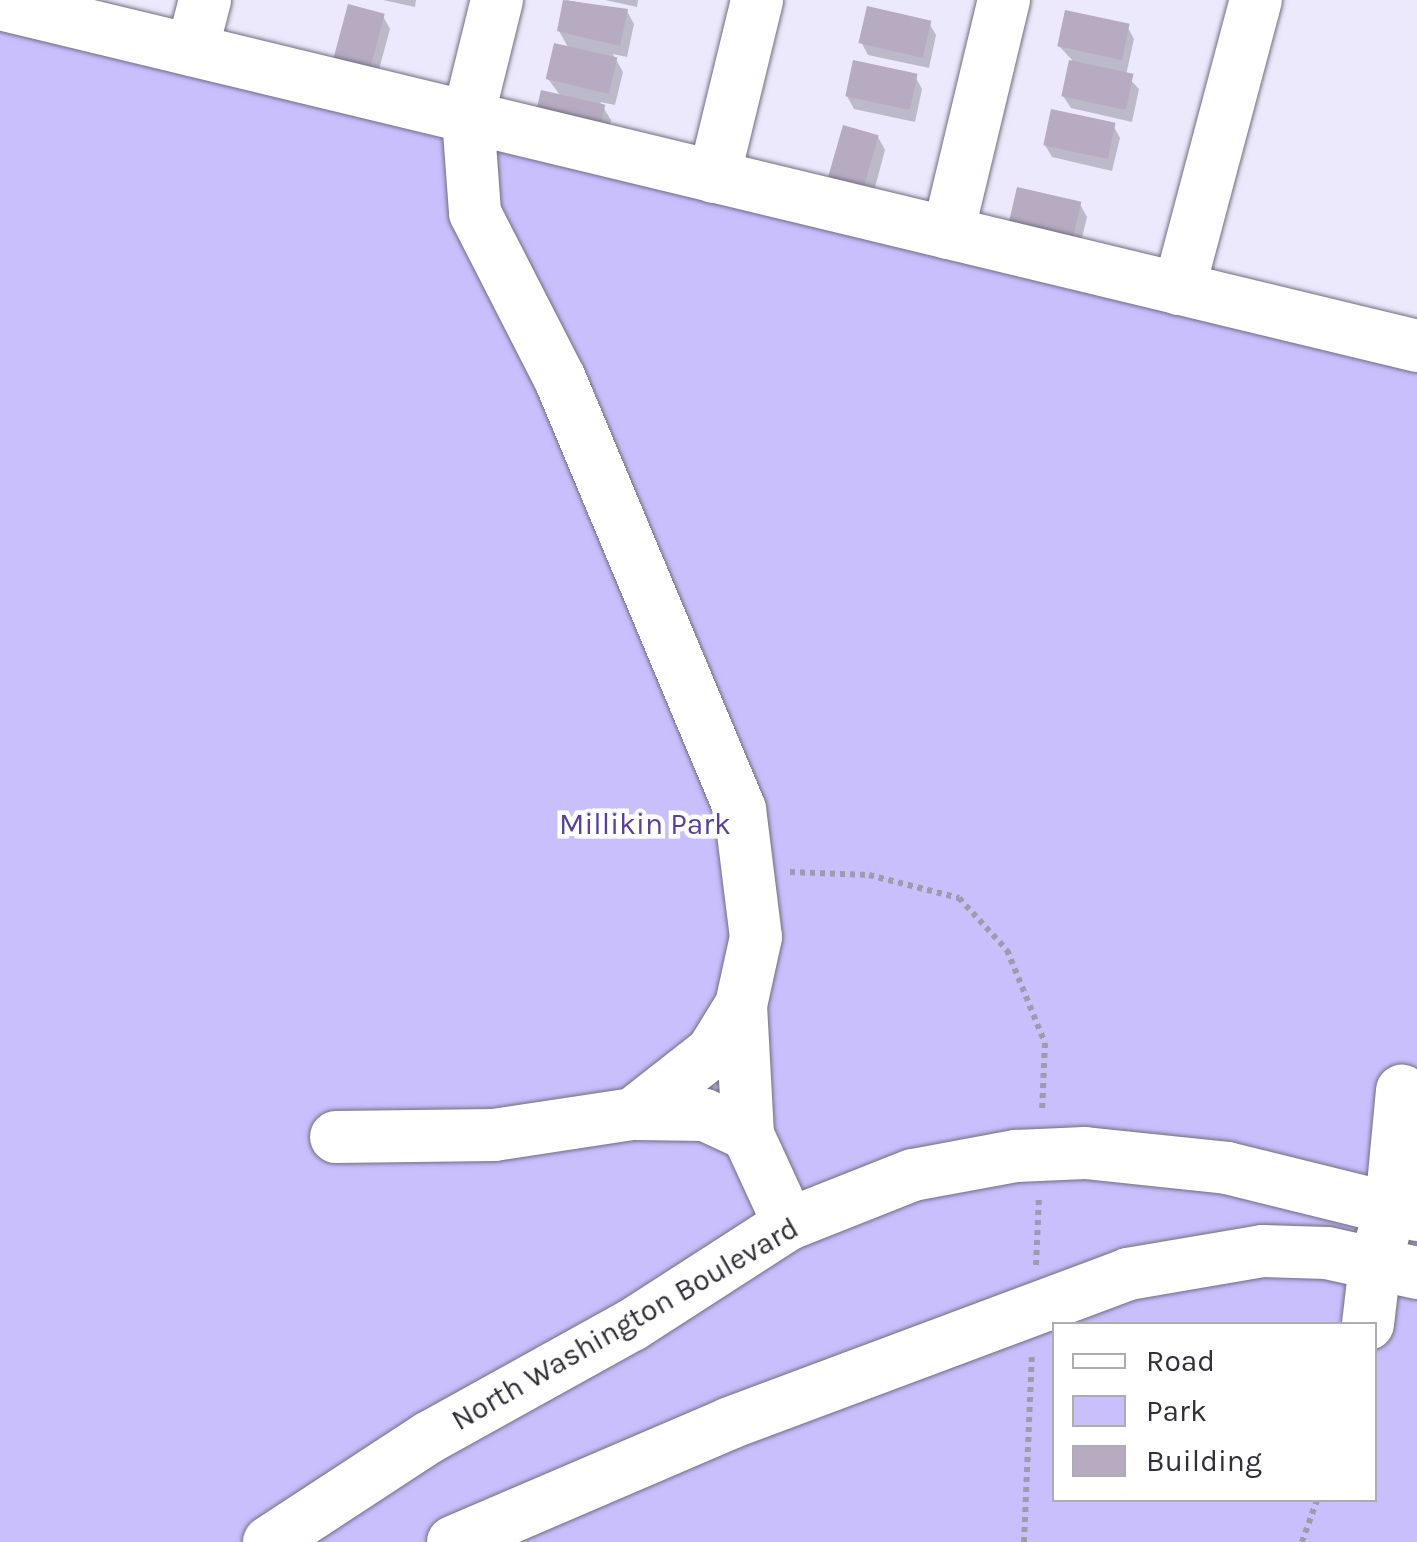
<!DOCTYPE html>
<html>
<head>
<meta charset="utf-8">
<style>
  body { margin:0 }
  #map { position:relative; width:1417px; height:1542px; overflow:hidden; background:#ece9fc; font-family:Karla,sans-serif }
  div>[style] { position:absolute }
  .green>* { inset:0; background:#c9bffd }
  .shadow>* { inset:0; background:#0003 }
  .building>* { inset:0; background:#b6abc0; transform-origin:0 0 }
  .path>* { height:6px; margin-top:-3px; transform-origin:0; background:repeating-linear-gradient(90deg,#9e9cab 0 5px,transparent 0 10px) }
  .roads { filter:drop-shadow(0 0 2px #706d81) drop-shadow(0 0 2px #706d81) }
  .minor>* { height:52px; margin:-26px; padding:0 26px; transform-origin:26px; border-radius:26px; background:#fff }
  span { translate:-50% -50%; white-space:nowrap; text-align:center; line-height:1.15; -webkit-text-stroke:9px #fff; paint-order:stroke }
  .park-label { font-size:30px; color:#583e9d }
  .street-label { font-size:30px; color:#313039 }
  .legend { position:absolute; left:1052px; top:1322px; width:325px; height:180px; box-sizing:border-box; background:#fff; border:2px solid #adacb0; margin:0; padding:12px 18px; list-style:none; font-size:30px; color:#313039 }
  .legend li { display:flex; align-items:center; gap:20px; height:50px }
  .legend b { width:50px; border:2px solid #adacb0 }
</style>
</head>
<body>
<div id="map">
  <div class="green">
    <i style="clip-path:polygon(evenodd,0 4px,1417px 346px,1417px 1542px,0 1542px,0 4px,1054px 1324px,1374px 1324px,1374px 1500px,1054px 1500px,1054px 1324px)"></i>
  </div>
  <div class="shadow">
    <i style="clip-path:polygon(383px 0,416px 0,415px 7px)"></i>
    <i style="clip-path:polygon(566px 0,627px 11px,634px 24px,627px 57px,613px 54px,623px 72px,615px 105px,600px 102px,611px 120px,603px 153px,548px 79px,569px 49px,559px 31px)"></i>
    <i style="clip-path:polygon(605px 0,638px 0,637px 7px)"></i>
    <i style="clip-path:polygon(383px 16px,390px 29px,374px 88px,341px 80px)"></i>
    <i style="clip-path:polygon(929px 23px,936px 35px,929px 68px,868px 55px,861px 42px)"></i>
    <i style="clip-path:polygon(1127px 26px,1134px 39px,1126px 75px,1139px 89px,1132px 122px,1071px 108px,1063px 96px,1072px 60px,1059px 46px)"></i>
    <i style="clip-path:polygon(915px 76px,922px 89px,915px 122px,854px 109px,847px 96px)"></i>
    <i style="clip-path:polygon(1113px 125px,1120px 138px,1112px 171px,1052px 157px,1045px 145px)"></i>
    <i style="clip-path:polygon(878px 137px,885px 150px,869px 210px,828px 188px)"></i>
    <i style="clip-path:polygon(1080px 204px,1087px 217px,1079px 250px,1019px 236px)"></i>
  </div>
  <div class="building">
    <i style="clip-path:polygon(563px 0,628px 9px,620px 46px,557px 31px)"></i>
    <i style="left:348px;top:4px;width:38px;height:66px;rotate:15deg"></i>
    <i style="left:867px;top:6px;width:66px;height:38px;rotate:13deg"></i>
    <i style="left:1065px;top:10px;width:66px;height:37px;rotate:12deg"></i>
    <i style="left:554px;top:43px;width:65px;height:37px;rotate:13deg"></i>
    <i style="left:853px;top:60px;width:66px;height:37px;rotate:12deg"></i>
    <i style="left:1069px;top:60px;width:66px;height:37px;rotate:12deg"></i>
    <i style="left:541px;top:90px;width:66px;height:38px;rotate:13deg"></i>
    <i style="left:1051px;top:109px;width:66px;height:37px;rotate:12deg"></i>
    <i style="left:843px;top:125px;width:37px;height:66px;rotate:16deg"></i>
    <i style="left:1017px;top:187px;width:66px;height:38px;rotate:13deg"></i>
  </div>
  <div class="path">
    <i style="left:790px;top:872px;width:79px;rotate:2.2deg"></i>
    <i style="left:869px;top:875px;width:93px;rotate:14.3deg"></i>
    <i style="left:959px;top:898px;width:71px;rotate:47.3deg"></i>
    <i style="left:1007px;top:950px;width:100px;rotate:67.8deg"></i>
    <i style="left:1045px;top:1043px;width:69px;rotate:92.5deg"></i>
    <i style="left:1036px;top:1265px;width:68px;rotate:-87.5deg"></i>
    <i style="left:1024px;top:1542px;width:189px;rotate:-87.6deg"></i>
    <i style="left:1302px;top:1542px;width:45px;rotate:-70.3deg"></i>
  </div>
  <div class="roads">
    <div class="minor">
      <i style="left:497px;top:0;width:121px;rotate:103.9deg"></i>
      <i style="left:468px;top:117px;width:96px;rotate:85.8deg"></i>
      <i style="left:475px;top:213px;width:186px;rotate:62.9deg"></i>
      <i style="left:560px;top:379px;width:466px;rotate:67.3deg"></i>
      <i style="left:740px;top:809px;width:129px;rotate:82.9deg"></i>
      <i style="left:756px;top:937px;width:70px;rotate:102.4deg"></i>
      <i style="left:741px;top:1005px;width:55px;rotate:121.7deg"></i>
      <i style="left:712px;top:1052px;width:100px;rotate:141.9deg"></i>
      <i style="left:0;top:4px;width:1458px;rotate:13.57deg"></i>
      <i style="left:192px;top:50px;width:52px;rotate:-75.4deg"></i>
      <i style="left:714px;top:177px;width:182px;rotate:-76.3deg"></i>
      <i style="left:948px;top:233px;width:240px;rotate:-76.5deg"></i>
      <i style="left:1179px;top:289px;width:299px;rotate:-75.1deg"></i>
      <i style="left:741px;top:1005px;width:130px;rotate:86.9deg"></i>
      <i style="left:748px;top:1135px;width:98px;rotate:65.3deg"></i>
      <i style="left:336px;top:1137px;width:158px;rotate:-0.7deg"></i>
      <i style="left:494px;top:1135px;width:141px;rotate:-8.6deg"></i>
      <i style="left:633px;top:1114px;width:72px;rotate:0.8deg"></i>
      <i style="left:705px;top:1115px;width:47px;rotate:24.9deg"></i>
      <i style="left:1368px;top:1324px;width:60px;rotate:-83.3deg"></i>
      <i style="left:1375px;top:1264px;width:59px;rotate:-74.3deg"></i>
      <i style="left:1391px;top:1207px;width:117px;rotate:-84.6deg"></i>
      <i style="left:269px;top:1542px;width:190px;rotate:-33.2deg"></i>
      <i style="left:428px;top:1438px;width:233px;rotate:-29deg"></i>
      <i style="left:632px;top:1325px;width:187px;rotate:-32.8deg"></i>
      <i style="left:789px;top:1224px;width:133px;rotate:-21.6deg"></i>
      <i style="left:913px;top:1175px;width:105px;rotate:-10.5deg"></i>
      <i style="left:1016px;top:1156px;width:69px;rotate:-2.5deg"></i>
      <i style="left:1085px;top:1153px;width:143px;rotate:6deg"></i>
      <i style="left:1227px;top:1168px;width:196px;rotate:13.9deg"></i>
      <i style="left:453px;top:1542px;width:301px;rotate:-23.2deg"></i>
      <i style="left:730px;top:1423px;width:425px;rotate:-20.5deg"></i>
      <i style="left:1128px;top:1274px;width:136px;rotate:-9.7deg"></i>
      <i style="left:1262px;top:1251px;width:65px;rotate:1.8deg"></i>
      <i style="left:1327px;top:1253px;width:92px;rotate:12.5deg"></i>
    </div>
  </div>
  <div class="park-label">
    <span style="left:645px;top:824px">Millikin Park</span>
  </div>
  <div class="street-label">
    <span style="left:625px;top:1324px;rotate:-30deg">North Washington Boulevard</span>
  </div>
  <ul class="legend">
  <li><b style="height:12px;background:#fff"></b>Road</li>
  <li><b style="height:28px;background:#c9bffd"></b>Park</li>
  <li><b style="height:28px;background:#b6abc0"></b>Building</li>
  </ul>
</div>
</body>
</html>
